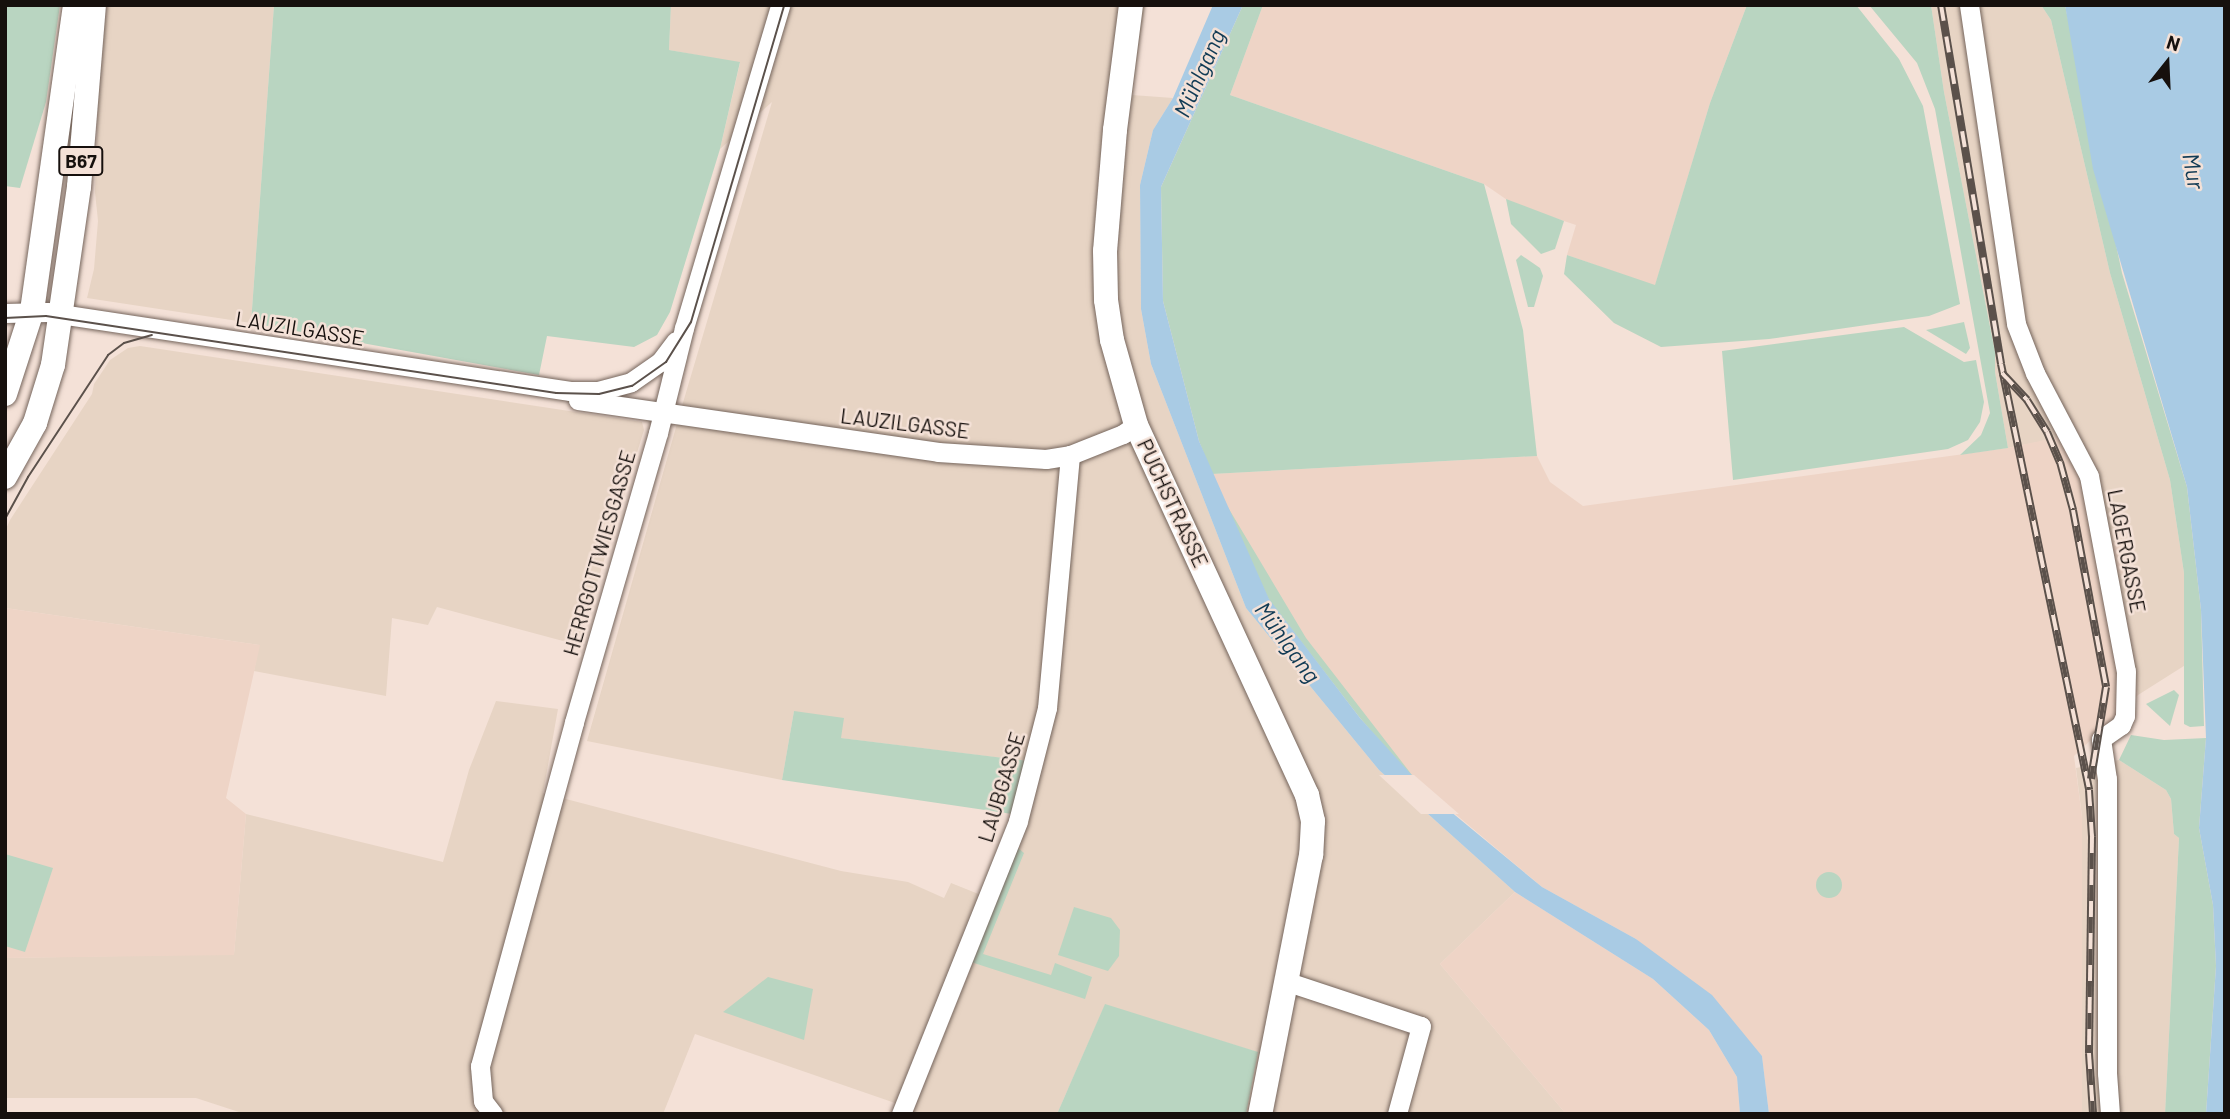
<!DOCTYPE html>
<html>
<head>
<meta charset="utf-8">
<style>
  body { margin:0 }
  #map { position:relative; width:2230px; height:1119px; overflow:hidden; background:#f4e1d7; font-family:Barlow,sans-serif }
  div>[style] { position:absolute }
  .commercial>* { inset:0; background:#e7d4c4 }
  .built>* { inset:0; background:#eed4c6 }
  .green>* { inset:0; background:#b9d5c1 }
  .round { border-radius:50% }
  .water>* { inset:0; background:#a9cbe4 }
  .pier>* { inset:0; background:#f4e1d7 }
  .roads { filter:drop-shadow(0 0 2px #75655c) drop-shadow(0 0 2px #75655c) }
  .minor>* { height:19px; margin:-9.5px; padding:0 9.5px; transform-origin:9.5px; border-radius:9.5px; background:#fff }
  .major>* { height:24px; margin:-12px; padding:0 12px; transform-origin:12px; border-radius:12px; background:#fff }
  .tram>* { height:2px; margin:-1px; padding:0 1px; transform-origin:1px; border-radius:1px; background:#5b514b }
  .rail>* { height:8px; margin-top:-4px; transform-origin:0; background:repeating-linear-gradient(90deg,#f4e1d7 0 16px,#5b514b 0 32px); box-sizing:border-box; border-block:2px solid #5b514b }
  span { translate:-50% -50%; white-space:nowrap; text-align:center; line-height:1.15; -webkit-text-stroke:5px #f4e1d7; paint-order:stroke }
  .shield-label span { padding:2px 5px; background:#f4e1d7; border:2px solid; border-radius:5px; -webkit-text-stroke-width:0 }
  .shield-label { font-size:19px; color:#16100d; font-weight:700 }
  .street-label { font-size:21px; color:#16100d }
  .water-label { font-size:23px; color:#113b55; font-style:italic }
  .frame { position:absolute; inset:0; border:7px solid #16100d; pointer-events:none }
  .north { position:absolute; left:2132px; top:28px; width:70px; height:70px; -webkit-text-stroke:5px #f4e1d7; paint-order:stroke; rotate:18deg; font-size:19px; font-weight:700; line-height:28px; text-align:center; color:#16100d }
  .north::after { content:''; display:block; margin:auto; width:24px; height:32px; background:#16100d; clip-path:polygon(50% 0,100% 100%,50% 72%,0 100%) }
</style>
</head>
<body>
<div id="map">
  <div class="commercial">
    <i style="clip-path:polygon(107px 5px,274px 5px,251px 323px,87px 298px,94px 269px,98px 221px,95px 192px,100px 52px)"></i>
    <i style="clip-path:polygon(671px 5px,1145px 5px,1132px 95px,1173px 98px,1153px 130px,1140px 185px,1141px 309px,1151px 364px,1246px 608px,1379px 770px,1515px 892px,1440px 964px,1566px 1114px,1246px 1114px,1257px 1052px,1105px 1005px,1057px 1114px,891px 1114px,895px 1103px,695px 1034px,663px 1114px,245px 1114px,196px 1098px,5px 1098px,5px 958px,234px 954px,246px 814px,443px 862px,469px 770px,496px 701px,558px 709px,543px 793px,841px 871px,908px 882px,944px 898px,951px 883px,981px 895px,1007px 872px,1043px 763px,840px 738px,794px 711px,782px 780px,587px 741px,682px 406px,772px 102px,720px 149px,740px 63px,669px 50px)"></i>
    <i style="clip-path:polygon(1931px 5px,2041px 5px,2051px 20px,2110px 273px,2170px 480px,2184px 573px,2187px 664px,2138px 695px,2117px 573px,2128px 574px,2108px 542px,2063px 437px,2008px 448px,1995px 372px,1995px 352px,1944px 92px)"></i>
    <i style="clip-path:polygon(140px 346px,642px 422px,644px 430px,578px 645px,437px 607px,428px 625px,392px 618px,386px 696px,254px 671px,259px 645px,5px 608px,5px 531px,10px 520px,92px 394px,94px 384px,110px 360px,128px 348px)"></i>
    <i style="clip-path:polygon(2119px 760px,2166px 790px,2171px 799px,2174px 834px,2179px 838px,2165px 1114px,2082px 1114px,2082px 817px,2076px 768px)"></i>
  </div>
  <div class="built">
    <i style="clip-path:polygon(1263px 5px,1747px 5px,1710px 103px,1655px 286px,1567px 255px,1576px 225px,1513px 204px,1484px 184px,1230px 95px)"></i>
    <i style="clip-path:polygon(2063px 436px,2108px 542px,2123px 542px,2129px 574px,2117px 573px,2138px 695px,2074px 756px,2082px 817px,2082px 1114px,1769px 1114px,1762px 1056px,1636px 939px,1542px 887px,1409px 775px,1269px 600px,1212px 474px,1537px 456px,1550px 482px,1583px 506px,2008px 448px)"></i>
    <i style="clip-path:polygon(5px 608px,260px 645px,226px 798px,246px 814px,234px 955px,5px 958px)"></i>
    <i style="clip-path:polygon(1515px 892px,1653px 979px,1709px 1030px,1737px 1077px,1740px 1114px,1566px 1114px,1440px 964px)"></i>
  </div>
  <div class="green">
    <i style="clip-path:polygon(5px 5px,60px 5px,46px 102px,20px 188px,5px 186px)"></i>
    <i style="clip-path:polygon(274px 5px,671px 5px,669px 50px,740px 62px,720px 149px,670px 312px,657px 335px,634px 347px,547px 336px,539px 375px,251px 323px)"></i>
    <i style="clip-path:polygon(1243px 5px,1263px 5px,1230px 95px,1484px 184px,1523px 330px,1537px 456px,1212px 474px,1199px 441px,1163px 301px,1161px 187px)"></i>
    <i style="clip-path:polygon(1747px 5px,1856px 5px,1899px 59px,1923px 106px,1960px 304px,1929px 316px,1769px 339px,1661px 347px,1614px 323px,1564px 274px,1567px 255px,1655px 285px,1710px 103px)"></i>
    <i style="clip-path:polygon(1869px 5px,1931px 5px,1944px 92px,1995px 352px,1995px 372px,2008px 448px,1960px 455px,1981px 435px,1990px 413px,1935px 109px,1917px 63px)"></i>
    <i style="clip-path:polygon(2041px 5px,2065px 5px,2122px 273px,2187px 487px,2201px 610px,2204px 726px,2190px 727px,2184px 724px,2184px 573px,2170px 480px,2110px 273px,2051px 20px)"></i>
    <i style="clip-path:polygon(1506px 199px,1564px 221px,1555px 249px,1541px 254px,1511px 224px)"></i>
    <i style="clip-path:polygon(1521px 255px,1540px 268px,1543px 276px,1534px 307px,1528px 307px,1516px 260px)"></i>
    <i style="clip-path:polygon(1964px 322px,1970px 348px,1966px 354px,1926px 330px)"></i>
    <i style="clip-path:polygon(1904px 327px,1964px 362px,1976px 360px,1984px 402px,1980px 422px,1968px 440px,1948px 449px,1733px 480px,1722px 351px)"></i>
    <i style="clip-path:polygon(1223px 499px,1306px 638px,1412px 775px,1409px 775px,1360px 718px,1269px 600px)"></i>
    <i style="clip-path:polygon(2174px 690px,2179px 695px,2170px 726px,2146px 704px)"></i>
    <i style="clip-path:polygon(794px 711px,844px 718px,841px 738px,1029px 761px,1012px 814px,782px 780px)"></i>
    <i style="clip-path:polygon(2131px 735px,2164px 740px,2206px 738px,2199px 828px,2213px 905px,2216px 966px,2206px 1114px,2165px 1114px,2179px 838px,2174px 834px,2171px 799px,2166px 790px,2119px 760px)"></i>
    <i style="clip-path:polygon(1018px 848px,1024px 853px,983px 954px,1051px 975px,1055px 963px,1092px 977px,1085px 999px,971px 962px)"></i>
    <i style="clip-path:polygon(5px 854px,53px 868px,25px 952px,5px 946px)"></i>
    <i class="round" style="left:1816px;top:872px;width:26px;height:26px"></i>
    <i style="clip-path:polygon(1074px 907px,1111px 918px,1120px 930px,1119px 956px,1108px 971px,1058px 955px)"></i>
    <i style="clip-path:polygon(768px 977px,813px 989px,804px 1040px,723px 1012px)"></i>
    <i style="clip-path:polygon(1105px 1004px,1258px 1052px,1246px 1114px,1057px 1114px)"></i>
  </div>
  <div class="water">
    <i style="clip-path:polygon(1213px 5px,1243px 5px,1161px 187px,1163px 301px,1199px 441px,1269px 599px,1360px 718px,1427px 792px,1542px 887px,1636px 939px,1712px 995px,1762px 1056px,1769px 1114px,1740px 1114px,1737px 1077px,1709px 1030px,1653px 979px,1515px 892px,1379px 770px,1246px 608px,1151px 364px,1141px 309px,1140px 185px,1153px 130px,1173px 98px)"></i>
    <i style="clip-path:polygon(2065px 5px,2225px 5px,2225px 1114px,2206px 1114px,2216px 966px,2213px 905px,2199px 828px,2206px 738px,2201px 610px,2187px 487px,2093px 169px)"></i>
  </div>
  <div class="pier">
    <i style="clip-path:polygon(1379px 775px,1414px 775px,1459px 814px,1421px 814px)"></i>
  </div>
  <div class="roads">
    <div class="minor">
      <i style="left:1969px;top:5px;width:322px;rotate:81.6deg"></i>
      <i style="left:2016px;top:324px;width:53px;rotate:68.8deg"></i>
      <i style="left:2035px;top:373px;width:116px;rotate:62.3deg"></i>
      <i style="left:2089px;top:476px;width:198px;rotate:79.3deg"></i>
      <i style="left:2126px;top:671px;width:45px;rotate:91.3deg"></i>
      <i style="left:2125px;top:716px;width:10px;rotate:114deg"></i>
      <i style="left:2121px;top:725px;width:24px;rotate:145deg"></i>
      <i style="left:2101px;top:739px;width:40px;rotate:81.5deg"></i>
      <i style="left:2107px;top:779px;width:294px;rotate:90deg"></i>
      <i style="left:2107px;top:1073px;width:41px;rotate:85.8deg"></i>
      <i style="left:5px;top:313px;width:42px;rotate:-1.4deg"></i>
      <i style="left:47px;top:312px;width:529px;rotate:8.59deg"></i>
      <i style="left:570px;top:391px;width:28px"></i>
      <i style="left:598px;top:391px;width:34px;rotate:-15deg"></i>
      <i style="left:631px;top:382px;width:35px;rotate:-35deg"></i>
      <i style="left:660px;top:362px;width:26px;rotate:-53deg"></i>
      <i style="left:578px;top:400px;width:364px;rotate:8.2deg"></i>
      <i style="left:938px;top:452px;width:108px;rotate:3.7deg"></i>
      <i style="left:1046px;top:459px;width:24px;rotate:-9deg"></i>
      <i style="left:1070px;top:455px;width:57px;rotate:-21.6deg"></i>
      <i style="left:1123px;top:434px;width:16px;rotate:-35deg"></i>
      <i style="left:1285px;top:981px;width:143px;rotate:18.3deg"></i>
      <i style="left:1421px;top:1026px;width:91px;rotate:105.3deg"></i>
      <i style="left:493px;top:1114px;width:16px;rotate:-128deg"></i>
      <i style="left:483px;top:1101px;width:35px;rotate:-95deg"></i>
      <i style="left:480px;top:1066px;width:357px;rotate:-74.7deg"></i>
      <i style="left:574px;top:722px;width:301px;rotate:-73.8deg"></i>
      <i style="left:658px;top:433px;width:108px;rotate:-76.1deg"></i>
      <i style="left:684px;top:328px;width:337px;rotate:-73.4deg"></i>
      <i style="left:901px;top:1114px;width:315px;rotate:-68.2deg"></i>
      <i style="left:1018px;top:821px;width:117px;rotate:-75.6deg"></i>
      <i style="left:1047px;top:708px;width:254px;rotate:-84.8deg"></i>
    </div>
    <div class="major">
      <i style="left:1131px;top:5px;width:126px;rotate:97.3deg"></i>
      <i style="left:1115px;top:130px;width:121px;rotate:94.7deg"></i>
      <i style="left:1105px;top:251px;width:49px;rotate:88.8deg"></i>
      <i style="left:1106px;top:300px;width:40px;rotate:81.5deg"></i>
      <i style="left:1112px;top:340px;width:88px;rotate:74.2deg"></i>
      <i style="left:1136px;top:425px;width:408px;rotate:65.2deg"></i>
      <i style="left:1307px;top:795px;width:27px;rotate:77deg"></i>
      <i style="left:1313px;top:821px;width:34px;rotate:93deg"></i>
      <i style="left:1311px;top:855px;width:264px;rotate:101.1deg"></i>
      <i style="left:5px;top:394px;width:87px;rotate:-72deg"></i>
      <i style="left:32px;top:311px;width:309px;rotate:-82deg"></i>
      <i style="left:5px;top:477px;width:62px;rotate:-60.9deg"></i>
      <i style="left:35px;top:423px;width:61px;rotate:-72.8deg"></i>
      <i style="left:53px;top:365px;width:180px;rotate:-81.7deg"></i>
      <i style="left:79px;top:187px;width:183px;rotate:-85.3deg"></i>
    </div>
  </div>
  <div class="tram">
    <i style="left:5px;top:318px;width:41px;rotate:-2.8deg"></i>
    <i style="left:46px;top:316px;width:516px;rotate:8.59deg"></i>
    <i style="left:556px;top:393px;width:43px;rotate:1.3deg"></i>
    <i style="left:599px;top:394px;width:34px;rotate:-14deg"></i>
    <i style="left:632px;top:386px;width:42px;rotate:-35.2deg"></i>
    <i style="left:666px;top:362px;width:47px;rotate:-58deg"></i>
    <i style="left:691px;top:322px;width:330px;rotate:-73.6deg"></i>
    <i style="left:5px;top:519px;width:48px;rotate:-61.3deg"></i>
    <i style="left:28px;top:477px;width:146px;rotate:-56.7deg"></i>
    <i style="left:108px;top:355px;width:20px;rotate:-37deg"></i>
    <i style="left:124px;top:343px;width:29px;rotate:-16deg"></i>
  </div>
  <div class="rail">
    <i style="left:1941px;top:5px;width:364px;rotate:80.5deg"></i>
    <i style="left:2001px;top:364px;width:435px;rotate:78.3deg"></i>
    <i style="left:2089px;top:790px;width:47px;rotate:86.3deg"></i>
    <i style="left:2092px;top:837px;width:216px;rotate:90.8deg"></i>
    <i style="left:2089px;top:1053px;width:61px;rotate:86.2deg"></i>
    <i style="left:2002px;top:373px;width:37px;rotate:47deg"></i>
    <i style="left:2027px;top:400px;width:38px;rotate:58deg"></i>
    <i style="left:2047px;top:432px;width:33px;rotate:67deg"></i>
    <i style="left:2060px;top:462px;width:50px;rotate:74.8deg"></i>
    <i style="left:2073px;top:510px;width:180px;rotate:79.4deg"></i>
    <i style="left:2106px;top:687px;width:93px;rotate:99.3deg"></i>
  </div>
  <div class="shield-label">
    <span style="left:81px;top:161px">B67</span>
  </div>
  <div class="street-label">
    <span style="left:300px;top:328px;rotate:9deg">LAUZILGASSE</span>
    <span style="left:905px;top:423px;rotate:7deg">LAUZILGASSE</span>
    <span style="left:1173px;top:503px;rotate:65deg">PUCHSTRASSE</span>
    <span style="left:2127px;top:551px;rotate:79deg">LAGERGASSE</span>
    <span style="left:599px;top:553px;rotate:-74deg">HERRGOTTWIESGASSE</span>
    <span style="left:1001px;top:787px;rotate:-73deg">LAUBGASSE</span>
  </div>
  <div class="water-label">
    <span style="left:1199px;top:73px;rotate:-66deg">Mühlgang</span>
    <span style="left:2194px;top:171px;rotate:80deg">Mur</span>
    <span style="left:1288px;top:642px;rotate:54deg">Mühlgang</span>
  </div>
  <div class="frame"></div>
  <div class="north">N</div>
</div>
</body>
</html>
